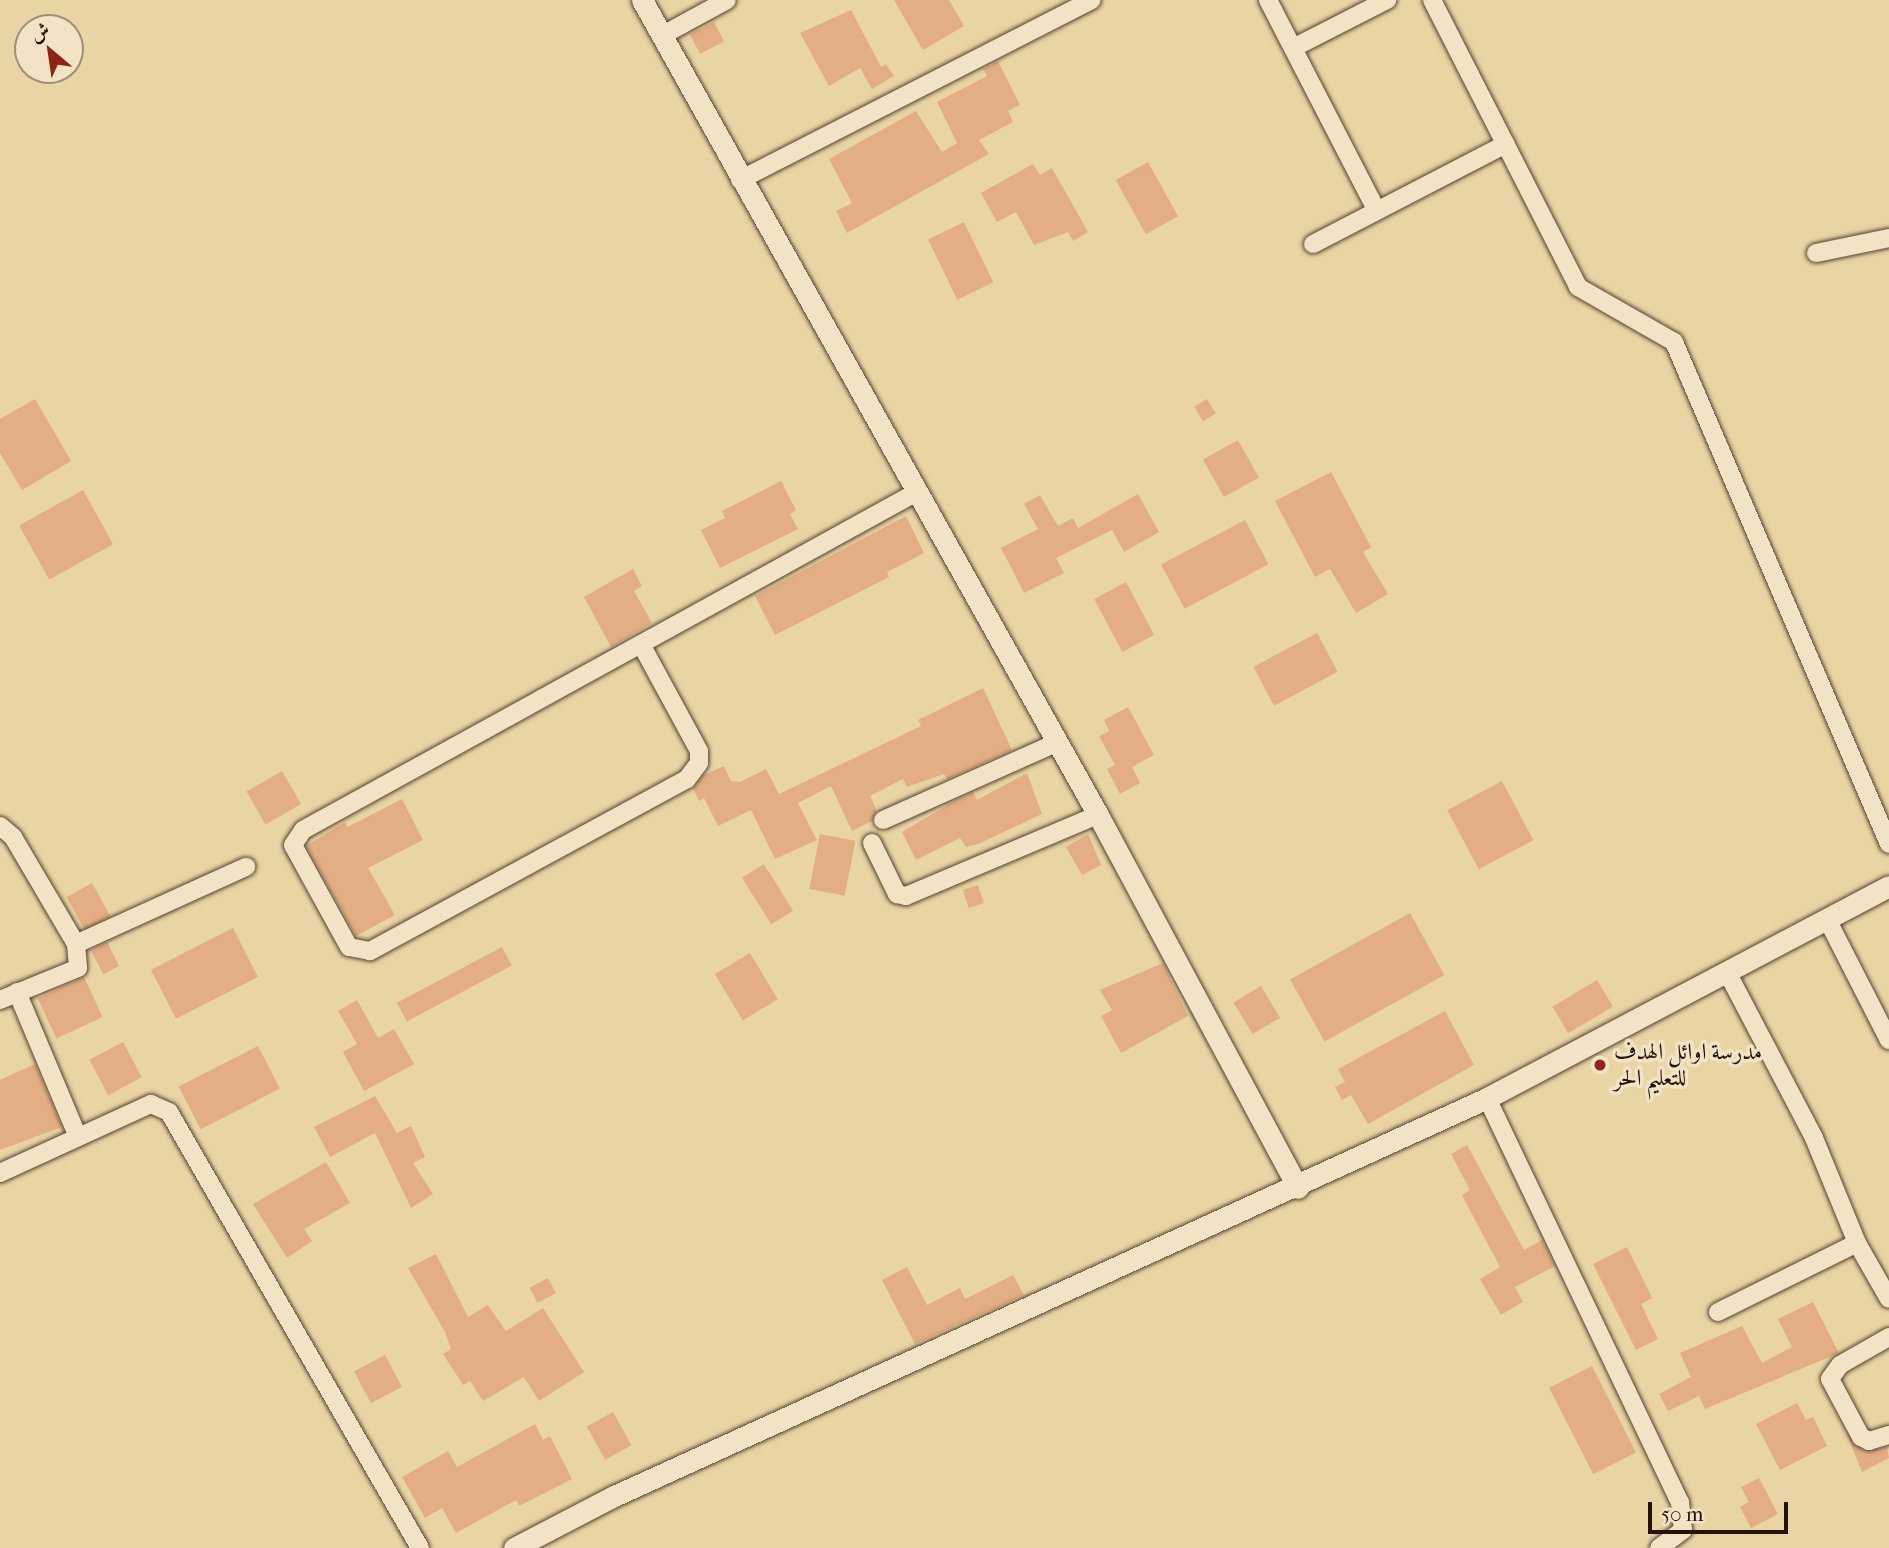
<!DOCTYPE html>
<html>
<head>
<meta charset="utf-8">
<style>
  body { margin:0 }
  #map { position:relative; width:1889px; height:1548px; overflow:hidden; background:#e9d4a4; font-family:"IM FELL French Canon",Amiri,serif }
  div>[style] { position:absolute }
  .building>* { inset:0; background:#e3ae84; transform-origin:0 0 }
  .roads { filter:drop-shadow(0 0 2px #544230) drop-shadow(0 0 2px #544230) }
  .minor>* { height:18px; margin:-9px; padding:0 9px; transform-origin:9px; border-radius:9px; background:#f1e3c4 }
  .tertiary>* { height:21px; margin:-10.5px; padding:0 10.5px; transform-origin:10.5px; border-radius:10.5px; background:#f1e3c4 }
  .dots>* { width:19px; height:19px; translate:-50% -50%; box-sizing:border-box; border:4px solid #f1e3c4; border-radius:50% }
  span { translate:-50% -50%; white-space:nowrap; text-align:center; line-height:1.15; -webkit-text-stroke:7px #f1e3c4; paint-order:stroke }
  .poi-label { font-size:23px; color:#221209 }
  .left { translate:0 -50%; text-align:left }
  .north { position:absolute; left:14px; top:14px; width:70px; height:70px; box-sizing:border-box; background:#f1e3c4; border:2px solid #9e8f79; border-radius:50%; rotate:331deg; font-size:19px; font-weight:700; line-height:28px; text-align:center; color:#221209 }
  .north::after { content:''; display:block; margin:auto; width:24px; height:32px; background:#8f2418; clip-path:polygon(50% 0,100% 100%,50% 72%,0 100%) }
  .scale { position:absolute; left:1648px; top:1502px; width:140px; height:32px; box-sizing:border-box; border:4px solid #221209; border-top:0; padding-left:9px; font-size:21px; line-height:24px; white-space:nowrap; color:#221209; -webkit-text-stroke:5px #f1e3c4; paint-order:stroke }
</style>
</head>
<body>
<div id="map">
  <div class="building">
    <i style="clip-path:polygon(894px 0,949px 0,964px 26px,923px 50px)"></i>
    <i style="clip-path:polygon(851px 10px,881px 67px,886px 64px,894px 76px,872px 89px,860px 68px,829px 86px,800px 33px)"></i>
    <i style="left:714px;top:22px;width:22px;height:27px;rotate:63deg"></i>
    <i style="clip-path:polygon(998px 61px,1020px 105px,1008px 111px,1013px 122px,979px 140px,989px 154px,847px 233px,836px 211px,852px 203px,829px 159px,916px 111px,942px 152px,957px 143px,937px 102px,987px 76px,983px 69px)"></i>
    <i style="left:1148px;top:162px;width:62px;height:37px;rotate:61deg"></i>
    <i style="clip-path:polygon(1033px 164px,1040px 175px,1052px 168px,1088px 232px,1073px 241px,1068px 232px,1034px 245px,1016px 212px,997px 222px,981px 193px)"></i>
    <i style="left:964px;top:222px;width:67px;height:40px;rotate:64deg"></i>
    <i style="clip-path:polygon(35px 399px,71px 461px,22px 490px,0 453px,0 419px)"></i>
    <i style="left:1207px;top:399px;width:17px;height:15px;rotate:59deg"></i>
    <i style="left:1238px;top:440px;width:43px;height:40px;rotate:61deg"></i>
    <i style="clip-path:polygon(1331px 472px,1371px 547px,1363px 552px,1388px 594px,1356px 613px,1330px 569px,1315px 577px,1275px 501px)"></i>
    <i style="clip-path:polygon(781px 481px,796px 510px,790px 514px,798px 529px,720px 568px,701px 530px,725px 518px,722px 511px)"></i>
    <i style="left:83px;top:490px;width:62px;height:73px;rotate:61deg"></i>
    <i style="clip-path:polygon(1138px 494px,1159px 532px,1124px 552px,1112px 530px,1056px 558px,1064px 573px,1024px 593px,1001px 548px,1038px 529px,1024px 504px,1040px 495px,1058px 526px,1073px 518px,1078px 528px)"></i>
    <i style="clip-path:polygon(906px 516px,924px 553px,887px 572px,889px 577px,775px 635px,755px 596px)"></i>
    <i style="left:1245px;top:520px;width:50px;height:95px;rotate:62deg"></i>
    <i style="clip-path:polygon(633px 569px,642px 586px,634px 591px,652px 623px,611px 647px,584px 597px)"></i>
    <i style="left:1126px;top:582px;width:60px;height:36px;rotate:62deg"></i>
    <i style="left:1317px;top:633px;width:44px;height:72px;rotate:62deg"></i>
    <i style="clip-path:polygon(983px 688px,1012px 750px,947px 779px,944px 774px,907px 787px,903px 779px,870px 796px,877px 811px,872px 821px,852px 831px,831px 786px,798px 803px,817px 840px,775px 859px,751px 810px,718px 826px,704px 798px,699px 801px,693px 788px,704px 775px,724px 766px,731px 781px,740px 782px,766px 769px,779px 794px,921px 726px,918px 720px)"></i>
    <i style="clip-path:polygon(1128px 707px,1154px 755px,1132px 767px,1140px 783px,1120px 794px,1107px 769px,1115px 765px,1099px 736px,1109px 731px,1104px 720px)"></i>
    <i style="left:282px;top:771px;width:38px;height:41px;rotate:60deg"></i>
    <i style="clip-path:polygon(1027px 773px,1042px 814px,978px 844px,966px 847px,960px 838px,916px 860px,902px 832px,956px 800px,973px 792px,977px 800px)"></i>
    <i style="left:1502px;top:781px;width:67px;height:62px;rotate:62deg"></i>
    <i style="clip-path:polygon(402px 799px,423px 840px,368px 868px,395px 915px,356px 936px,306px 846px,345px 822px,348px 827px)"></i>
    <i style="left:820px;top:834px;width:36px;height:56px;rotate:11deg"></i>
    <i style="clip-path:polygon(1088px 834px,1101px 865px,1082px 875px,1066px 847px)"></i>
    <i style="left:764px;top:864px;width:55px;height:26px;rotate:58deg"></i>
    <i style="left:92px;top:883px;width:38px;height:29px;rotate:61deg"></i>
    <i style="left:978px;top:885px;width:19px;height:16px;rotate:72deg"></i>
    <i style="left:1410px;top:913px;width:71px;height:137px;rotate:61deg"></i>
    <i style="left:233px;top:928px;width:55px;height:92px;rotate:63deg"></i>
    <i style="left:107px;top:942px;width:27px;height:18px;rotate:63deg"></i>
    <i style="left:502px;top:947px;width:21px;height:119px;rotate:62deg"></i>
    <i style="left:750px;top:953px;width:54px;height:41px;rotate:59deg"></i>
    <i style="clip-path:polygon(1163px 963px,1188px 1016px,1121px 1053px,1101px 1016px,1112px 1010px,1100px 990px)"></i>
    <i style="left:84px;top:977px;width:44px;height:51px;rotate:65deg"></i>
    <i style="left:1597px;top:980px;width:31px;height:52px;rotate:59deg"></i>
    <i style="left:1261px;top:986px;width:37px;height:32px;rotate:59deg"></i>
    <i style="clip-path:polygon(357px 1000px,378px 1038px,394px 1029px,414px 1064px,364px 1091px,343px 1052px,357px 1044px,338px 1011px)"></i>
    <i style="clip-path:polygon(1445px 1011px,1474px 1065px,1368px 1124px,1351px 1095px,1342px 1100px,1335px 1087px,1345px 1082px,1338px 1069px)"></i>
    <i style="left:123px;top:1042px;width:40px;height:38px;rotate:62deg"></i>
    <i style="left:258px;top:1046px;width:48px;height:89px;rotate:63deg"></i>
    <i style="clip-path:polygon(35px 1064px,62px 1127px,0 1150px,0 1080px)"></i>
    <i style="clip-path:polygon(375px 1096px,397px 1133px,411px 1126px,425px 1157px,413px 1163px,433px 1194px,411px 1208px,375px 1133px,330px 1157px,314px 1127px)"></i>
    <i style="clip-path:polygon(1467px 1145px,1524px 1250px,1542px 1240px,1555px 1266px,1515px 1287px,1523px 1302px,1501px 1315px,1480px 1279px,1500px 1267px,1462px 1195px,1470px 1190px,1451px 1154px)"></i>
    <i style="clip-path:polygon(326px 1162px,350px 1203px,304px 1229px,312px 1241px,287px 1258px,253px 1204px)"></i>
    <i style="clip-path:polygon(1627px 1247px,1652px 1298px,1641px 1304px,1658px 1339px,1636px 1350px,1593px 1264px)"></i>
    <i style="clip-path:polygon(436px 1254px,468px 1317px,488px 1305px,506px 1331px,543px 1308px,584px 1372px,539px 1401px,524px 1377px,483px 1401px,470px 1381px,463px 1385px,443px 1354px,451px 1349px,445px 1332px,408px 1268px)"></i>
    <i style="clip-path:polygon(907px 1267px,927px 1305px,960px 1288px,965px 1299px,1013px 1275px,1024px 1295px,915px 1344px,882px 1280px)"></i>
    <i style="left:548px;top:1278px;width:17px;height:21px;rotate:62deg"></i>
    <i style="clip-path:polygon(1813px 1302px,1839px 1353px,1705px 1409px,1699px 1396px,1668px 1411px,1659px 1394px,1691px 1377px,1680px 1353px,1742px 1326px,1762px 1363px,1792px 1347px,1778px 1319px)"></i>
    <i style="left:385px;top:1355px;width:36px;height:35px;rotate:62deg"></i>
    <i style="left:1592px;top:1366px;width:97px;height:48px;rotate:63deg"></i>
    <i style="clip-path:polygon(1797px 1403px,1806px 1420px,1813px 1417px,1827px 1446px,1780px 1470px,1756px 1424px)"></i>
    <i style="left:613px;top:1412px;width:38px;height:30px;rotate:61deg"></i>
    <i style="clip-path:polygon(535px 1424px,543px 1440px,550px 1436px,572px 1479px,519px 1506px,516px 1500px,456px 1533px,442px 1508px,425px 1518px,402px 1477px,448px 1451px,457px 1467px)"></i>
    <i style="clip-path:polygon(1846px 1432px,1864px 1451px,1887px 1447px,1889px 1458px,1862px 1472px)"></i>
    <i style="clip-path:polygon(1759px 1478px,1778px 1514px,1751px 1528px,1740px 1507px,1749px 1502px,1741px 1487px)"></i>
  </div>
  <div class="roads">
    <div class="minor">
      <i style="left:1268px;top:0;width:237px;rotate:62.7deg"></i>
      <i style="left:1432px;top:0;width:322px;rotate:63deg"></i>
      <i style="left:1578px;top:287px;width:111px;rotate:29.8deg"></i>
      <i style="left:1674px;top:342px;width:546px;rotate:66.82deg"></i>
      <i style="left:661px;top:36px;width:75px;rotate:-28.6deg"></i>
      <i style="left:1293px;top:48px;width:106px;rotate:-27.1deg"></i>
      <i style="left:740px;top:180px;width:395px;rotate:-27.1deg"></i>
      <i style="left:1313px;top:244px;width:217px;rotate:-27.4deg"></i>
      <i style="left:1816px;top:253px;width:75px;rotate:-11.6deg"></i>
      <i style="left:642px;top:646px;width:119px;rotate:61.5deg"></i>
      <i style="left:699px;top:751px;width:12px;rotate:90deg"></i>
      <i style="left:699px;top:763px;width:20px;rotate:127deg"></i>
      <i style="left:687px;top:779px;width:361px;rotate:151.5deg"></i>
      <i style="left:370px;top:951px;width:21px;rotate:-169deg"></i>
      <i style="left:349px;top:947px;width:116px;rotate:-118.8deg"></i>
      <i style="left:293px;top:845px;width:18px;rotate:-56deg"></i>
      <i style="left:303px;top:830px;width:701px;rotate:-28.83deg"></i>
      <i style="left:883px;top:820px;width:192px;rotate:-24deg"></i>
      <i style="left:0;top:826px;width:17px;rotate:40deg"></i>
      <i style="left:13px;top:837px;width:124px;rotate:59.5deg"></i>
      <i style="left:76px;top:944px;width:24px;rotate:85deg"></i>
      <i style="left:78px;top:968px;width:84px;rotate:157.7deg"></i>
      <i style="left:872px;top:843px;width:57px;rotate:63.9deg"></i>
      <i style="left:897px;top:894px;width:9px;rotate:13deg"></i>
      <i style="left:906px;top:896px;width:208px;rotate:-22.9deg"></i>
      <i style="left:1828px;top:921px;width:134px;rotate:62.9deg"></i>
      <i style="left:76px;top:944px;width:187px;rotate:-24.4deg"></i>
      <i style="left:1728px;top:974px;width:185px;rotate:62.3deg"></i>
      <i style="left:1814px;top:1138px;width:113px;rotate:67.7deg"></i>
      <i style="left:1857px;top:1243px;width:64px;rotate:60.3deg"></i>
      <i style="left:17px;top:992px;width:157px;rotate:67.2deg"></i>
      <i style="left:1487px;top:1098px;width:448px;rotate:64.5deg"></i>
      <i style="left:1680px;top:1502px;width:28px;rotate:84deg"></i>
      <i style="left:1683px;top:1530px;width:30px;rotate:143deg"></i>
      <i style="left:0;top:1173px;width:166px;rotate:-24.6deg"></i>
      <i style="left:151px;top:1104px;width:20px;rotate:24deg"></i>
      <i style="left:169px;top:1112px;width:503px;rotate:60.07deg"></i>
      <i style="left:1718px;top:1312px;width:155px;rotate:-26.4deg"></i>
      <i style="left:1889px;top:1337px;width:56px;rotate:150.3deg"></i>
      <i style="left:1840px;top:1365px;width:17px;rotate:126deg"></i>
      <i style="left:1830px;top:1379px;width:66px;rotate:61.9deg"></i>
      <i style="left:1861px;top:1437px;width:9px;rotate:27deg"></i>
      <i style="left:1869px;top:1441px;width:21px;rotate:-17deg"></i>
    </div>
    <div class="tertiary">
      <i style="left:642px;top:0;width:934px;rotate:60.77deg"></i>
      <i style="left:1098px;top:815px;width:423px;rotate:61.8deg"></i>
      <i style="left:514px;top:1548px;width:110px;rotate:-27.5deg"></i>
      <i style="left:612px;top:1497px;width:962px;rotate:-24.51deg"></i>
      <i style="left:1487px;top:1098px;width:454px;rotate:-27.8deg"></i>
    </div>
  </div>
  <div class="dots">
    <i style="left:1600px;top:1065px;background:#8f2418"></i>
  </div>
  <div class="poi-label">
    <span class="left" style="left:1614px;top:1065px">مدرسة اوائل الهدف<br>للتعليم الحر</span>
  </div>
  <div class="north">ش</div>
  <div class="scale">50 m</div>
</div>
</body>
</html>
